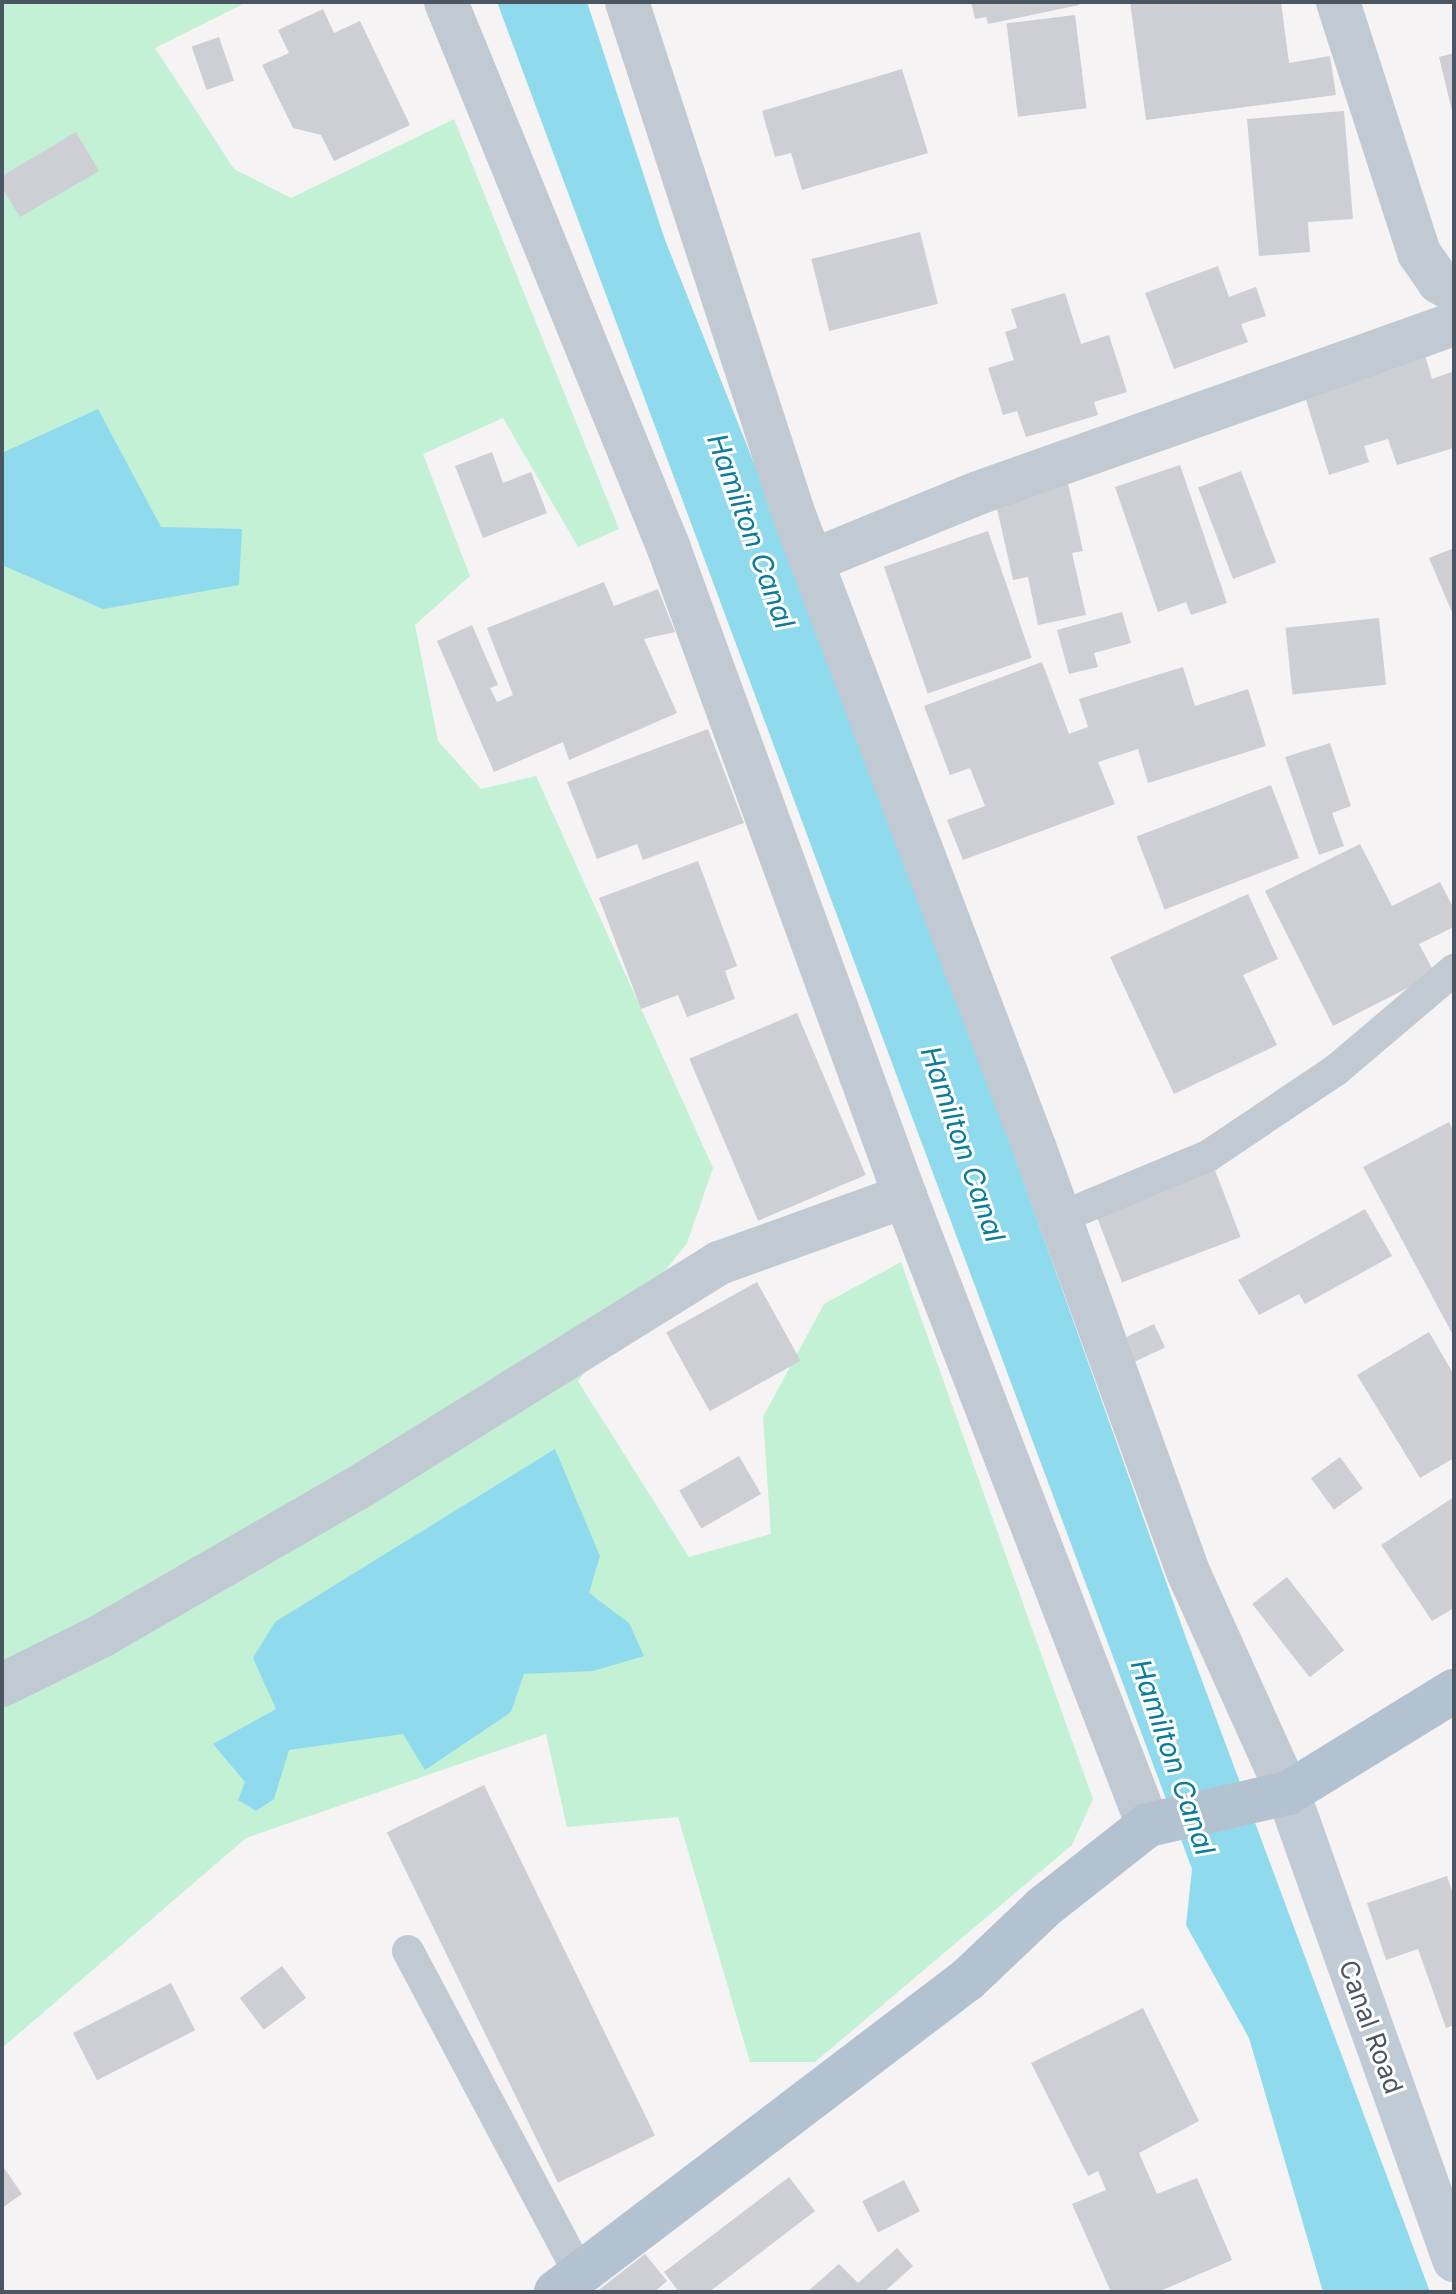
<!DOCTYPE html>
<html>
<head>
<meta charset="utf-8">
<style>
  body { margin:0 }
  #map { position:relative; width:1456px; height:2294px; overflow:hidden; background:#f5f3f3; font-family:Inter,sans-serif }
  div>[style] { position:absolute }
  .green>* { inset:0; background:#c3f1d5 }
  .water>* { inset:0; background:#90daee }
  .building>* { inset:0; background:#cdcfd5; transform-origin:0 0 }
  .lane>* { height:32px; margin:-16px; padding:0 16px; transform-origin:16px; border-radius:16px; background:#c1cad2 }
  .street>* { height:44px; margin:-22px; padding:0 22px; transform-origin:22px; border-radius:22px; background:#c1cad2 }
  .secondary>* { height:44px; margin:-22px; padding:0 22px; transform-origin:22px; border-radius:22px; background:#c1cbd6 }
  .primary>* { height:44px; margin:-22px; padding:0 22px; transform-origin:22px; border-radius:22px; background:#b3c2d1 }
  span { translate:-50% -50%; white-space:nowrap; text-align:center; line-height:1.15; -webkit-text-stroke:6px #fff; paint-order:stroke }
  .street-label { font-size:26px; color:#4a5661 }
  .water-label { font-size:28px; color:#0c7c9b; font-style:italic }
  .frame { position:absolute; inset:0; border:4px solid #4a5661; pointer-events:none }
</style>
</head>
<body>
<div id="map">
  <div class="green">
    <i style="clip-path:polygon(2px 2px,247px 2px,155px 48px,234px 169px,291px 198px,454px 119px,619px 529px,578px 547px,503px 418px,423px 454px,470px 576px,415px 625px,438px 741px,481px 789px,536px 776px,713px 1168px,687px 1243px,578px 1381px,689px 1557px,771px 1534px,763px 1417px,824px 1304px,901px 1262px,1093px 1799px,1072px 1845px,815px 2062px,750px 2062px,678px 1817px,567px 1827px,546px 1734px,246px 1838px,2px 2048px)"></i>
  </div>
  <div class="water">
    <i style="clip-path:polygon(497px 2px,587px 2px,665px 240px,787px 546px,999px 1112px,1185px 1635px,1430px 2292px,1323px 2292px,1249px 2038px,1186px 1925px,1192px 1869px)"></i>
    <i style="clip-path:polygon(98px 409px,161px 527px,242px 529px,239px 585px,103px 609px,2px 565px,2px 453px)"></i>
    <i style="clip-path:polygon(555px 1449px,600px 1556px,589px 1593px,629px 1623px,644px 1656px,593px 1671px,524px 1674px,511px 1712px,425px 1770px,403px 1734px,289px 1750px,274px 1799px,256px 1811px,238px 1800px,245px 1782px,213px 1744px,276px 1709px,253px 1658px,275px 1622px)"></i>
  </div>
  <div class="building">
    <i style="clip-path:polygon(971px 2px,1079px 2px,1079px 5px,988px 24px,986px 17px,975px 19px)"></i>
    <i style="clip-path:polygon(1130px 2px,1281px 2px,1289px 63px,1330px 56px,1336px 95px,1146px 120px)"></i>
    <i style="clip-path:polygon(323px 9px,334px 33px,360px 21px,410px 125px,334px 161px,321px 135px,293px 128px,262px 65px,289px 53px,278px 30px)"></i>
    <i style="left:1075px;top:15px;width:94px;height:69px;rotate:83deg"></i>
    <i style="left:219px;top:37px;width:46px;height:29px;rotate:71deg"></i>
    <i style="clip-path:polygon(1454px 53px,1454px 115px,1453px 115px,1439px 57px)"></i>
    <i style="clip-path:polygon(902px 69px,928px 153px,802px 190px,791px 153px,775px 157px,762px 111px)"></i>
    <i style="clip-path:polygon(1344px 111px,1353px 219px,1308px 222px,1310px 252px,1259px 256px,1247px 119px)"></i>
    <i style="clip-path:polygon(76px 132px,99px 171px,20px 217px,2px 188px,2px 176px)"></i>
    <i style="left:920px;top:232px;width:74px;height:112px;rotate:76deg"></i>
    <i style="clip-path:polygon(1218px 266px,1229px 297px,1256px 287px,1266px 316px,1241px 324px,1248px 342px,1174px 369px,1145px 293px)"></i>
    <i style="clip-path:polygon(1065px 293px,1081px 344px,1109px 335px,1127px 392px,1094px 402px,1098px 415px,1026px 437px,1017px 411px,1003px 415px,988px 368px,1014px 360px,1005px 332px,1017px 328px,1011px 309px)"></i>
    <i style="clip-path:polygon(1424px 352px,1432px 379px,1454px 371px,1454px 448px,1397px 465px,1388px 439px,1364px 446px,1369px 462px,1329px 475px,1303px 390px)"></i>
    <i style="clip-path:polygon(492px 452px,503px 483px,531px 472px,547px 513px,483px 538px,455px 466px)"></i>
    <i style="clip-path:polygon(1180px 465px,1227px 603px,1191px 615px,1186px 602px,1158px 612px,1115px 487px)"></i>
    <i style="left:1241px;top:471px;width:98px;height:46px;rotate:69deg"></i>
    <i style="clip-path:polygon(1067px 479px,1083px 551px,1072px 553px,1086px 615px,1038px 625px,1028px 577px,1013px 580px,994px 495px)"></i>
    <i style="left:988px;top:531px;width:134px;height:110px;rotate:71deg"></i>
    <i style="clip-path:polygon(1454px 548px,1454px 617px,1429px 558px)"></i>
    <i style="clip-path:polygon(604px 582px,614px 606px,658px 589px,675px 632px,644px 639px,677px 713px,569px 760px,563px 742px,494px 772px,437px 641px,472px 625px,498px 685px,490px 688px,497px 702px,513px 695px,487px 628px)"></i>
    <i style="clip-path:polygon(1122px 612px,1131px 643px,1094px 653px,1098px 667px,1069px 674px,1057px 630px)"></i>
    <i style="left:1379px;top:618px;width:67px;height:94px;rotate:84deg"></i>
    <i style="clip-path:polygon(1042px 662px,1069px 734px,1088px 727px,1079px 699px,1183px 667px,1195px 706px,1248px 689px,1266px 746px,1148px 783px,1138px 749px,1098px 762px,1115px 804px,963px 860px,947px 820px,985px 806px,970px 768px,950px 775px,924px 706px)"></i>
    <i style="clip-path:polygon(708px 729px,744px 823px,643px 860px,637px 844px,597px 859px,567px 782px)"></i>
    <i style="clip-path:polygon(1330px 743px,1351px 806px,1332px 813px,1344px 846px,1319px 855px,1285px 757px)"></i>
    <i style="left:1271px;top:785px;width:78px;height:144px;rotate:69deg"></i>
    <i style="clip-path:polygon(1360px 844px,1392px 906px,1440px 882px,1454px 909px,1454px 927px,1419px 944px,1435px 974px,1333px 1026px,1265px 891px)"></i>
    <i style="clip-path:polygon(698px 861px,737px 966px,725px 971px,735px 999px,687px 1017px,678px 995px,641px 1009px,599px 898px)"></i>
    <i style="clip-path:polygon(1248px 894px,1278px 959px,1243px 975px,1277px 1045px,1174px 1094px,1110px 957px)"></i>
    <i style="left:797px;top:1013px;width:176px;height:117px;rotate:67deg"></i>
    <i style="clip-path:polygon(1449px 1122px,1454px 1131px,1454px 1337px,1363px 1167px)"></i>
    <i style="left:1213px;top:1165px;width:77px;height:127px;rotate:69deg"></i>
    <i style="clip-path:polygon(1365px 1209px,1392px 1256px,1305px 1304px,1299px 1294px,1259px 1315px,1238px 1280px)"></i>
    <i style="left:757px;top:1282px;width:90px;height:104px;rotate:61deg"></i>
    <i style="left:1154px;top:1324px;width:26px;height:37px;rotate:65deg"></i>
    <i style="clip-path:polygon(1429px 1332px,1454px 1375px,1454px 1458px,1420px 1478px,1357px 1375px)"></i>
    <i style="left:739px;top:1456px;width:44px;height:69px;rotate:60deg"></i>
    <i style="left:1340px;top:1457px;width:39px;height:36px;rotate:54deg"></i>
    <i style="clip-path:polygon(1454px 1497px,1454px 1608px,1432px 1621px,1381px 1545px)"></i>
    <i style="left:1287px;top:1577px;width:93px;height:44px;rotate:52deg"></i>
    <i style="left:484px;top:1785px;width:390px;height:108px;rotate:64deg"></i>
    <i style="clip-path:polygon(1447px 1876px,1454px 1897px,1454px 2025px,1446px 2028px,1418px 1949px,1386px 1960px,1367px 1903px)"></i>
    <i style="left:282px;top:1966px;width:40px;height:53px;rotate:53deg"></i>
    <i style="left:171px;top:1983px;width:53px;height:110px;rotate:63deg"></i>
    <i style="clip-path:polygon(1143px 2008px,1199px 2121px,1139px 2153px,1157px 2194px,1197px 2178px,1232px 2260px,1158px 2292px,1111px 2292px,1072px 2204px,1106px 2190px,1098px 2171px,1088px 2176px,1031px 2063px)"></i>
    <i style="clip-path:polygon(2px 2165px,22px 2194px,2px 2208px)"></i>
    <i style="clip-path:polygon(789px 2177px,815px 2211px,709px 2292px,679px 2292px,664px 2272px)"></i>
    <i style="left:904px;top:2180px;width:35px;height:47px;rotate:63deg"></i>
    <i style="clip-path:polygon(897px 2248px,913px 2266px,884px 2292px,807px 2292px,839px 2264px,858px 2283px)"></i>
    <i style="clip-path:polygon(645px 2254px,667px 2281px,654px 2292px,596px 2292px)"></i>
  </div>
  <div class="lane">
    <i style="left:1059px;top:1218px;width:161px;rotate:-22.6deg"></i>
    <i style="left:1208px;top:1156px;width:154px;rotate:-33.9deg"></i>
    <i style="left:1336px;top:1070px;width:155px;rotate:-40.3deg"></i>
    <i style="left:408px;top:1951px;width:366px;rotate:62deg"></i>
  </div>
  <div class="street">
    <i style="left:446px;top:2px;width:588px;rotate:67.8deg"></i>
    <i style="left:668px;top:546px;width:692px;rotate:69.97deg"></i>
    <i style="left:905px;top:1196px;width:674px;rotate:68.88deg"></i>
    <i style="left:627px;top:2px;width:539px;rotate:71.97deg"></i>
    <i style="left:794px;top:515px;width:678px;rotate:69.19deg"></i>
    <i style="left:1035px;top:1149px;width:452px;rotate:70.1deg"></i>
    <i style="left:1189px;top:1574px;width:240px;rotate:65.7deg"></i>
    <i style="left:1338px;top:2px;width:264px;rotate:72.1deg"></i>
    <i style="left:1419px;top:253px;width:35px;rotate:55deg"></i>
    <i style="left:1439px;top:282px;width:17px;rotate:28deg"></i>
    <i style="left:812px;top:561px;width:179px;rotate:-22.3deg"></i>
    <i style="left:978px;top:493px;width:505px;rotate:-19.55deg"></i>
    <i style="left:2px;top:1685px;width:110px;rotate:-26.3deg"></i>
    <i style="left:101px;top:1636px;width:294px;rotate:-30deg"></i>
    <i style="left:356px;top:1489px;width:428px;rotate:-31.9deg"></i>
    <i style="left:719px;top:1263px;width:198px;rotate:-19.8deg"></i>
  </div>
  <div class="secondary">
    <i style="left:1288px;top:1793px;width:496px;rotate:70.4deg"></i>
  </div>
  <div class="primary">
    <i style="left:556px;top:2292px;width:517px;rotate:-37.22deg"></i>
    <i style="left:968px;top:1979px;width:106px;rotate:-43.5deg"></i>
    <i style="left:1045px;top:1906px;width:131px;rotate:-38.2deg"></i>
    <i style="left:1148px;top:1825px;width:144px;rotate:-12.9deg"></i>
    <i style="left:1288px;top:1793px;width:195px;rotate:-31.6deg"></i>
  </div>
  <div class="street-label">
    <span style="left:1371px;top:2027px;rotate:70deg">Canal Road</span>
  </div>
  <div class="water-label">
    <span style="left:751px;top:531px;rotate:70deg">Hamilton Canal</span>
    <span style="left:963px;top:1144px;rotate:71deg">Hamilton Canal</span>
    <span style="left:1173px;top:1757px;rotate:71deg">Hamilton Canal</span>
  </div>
  <div class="frame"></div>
</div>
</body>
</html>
